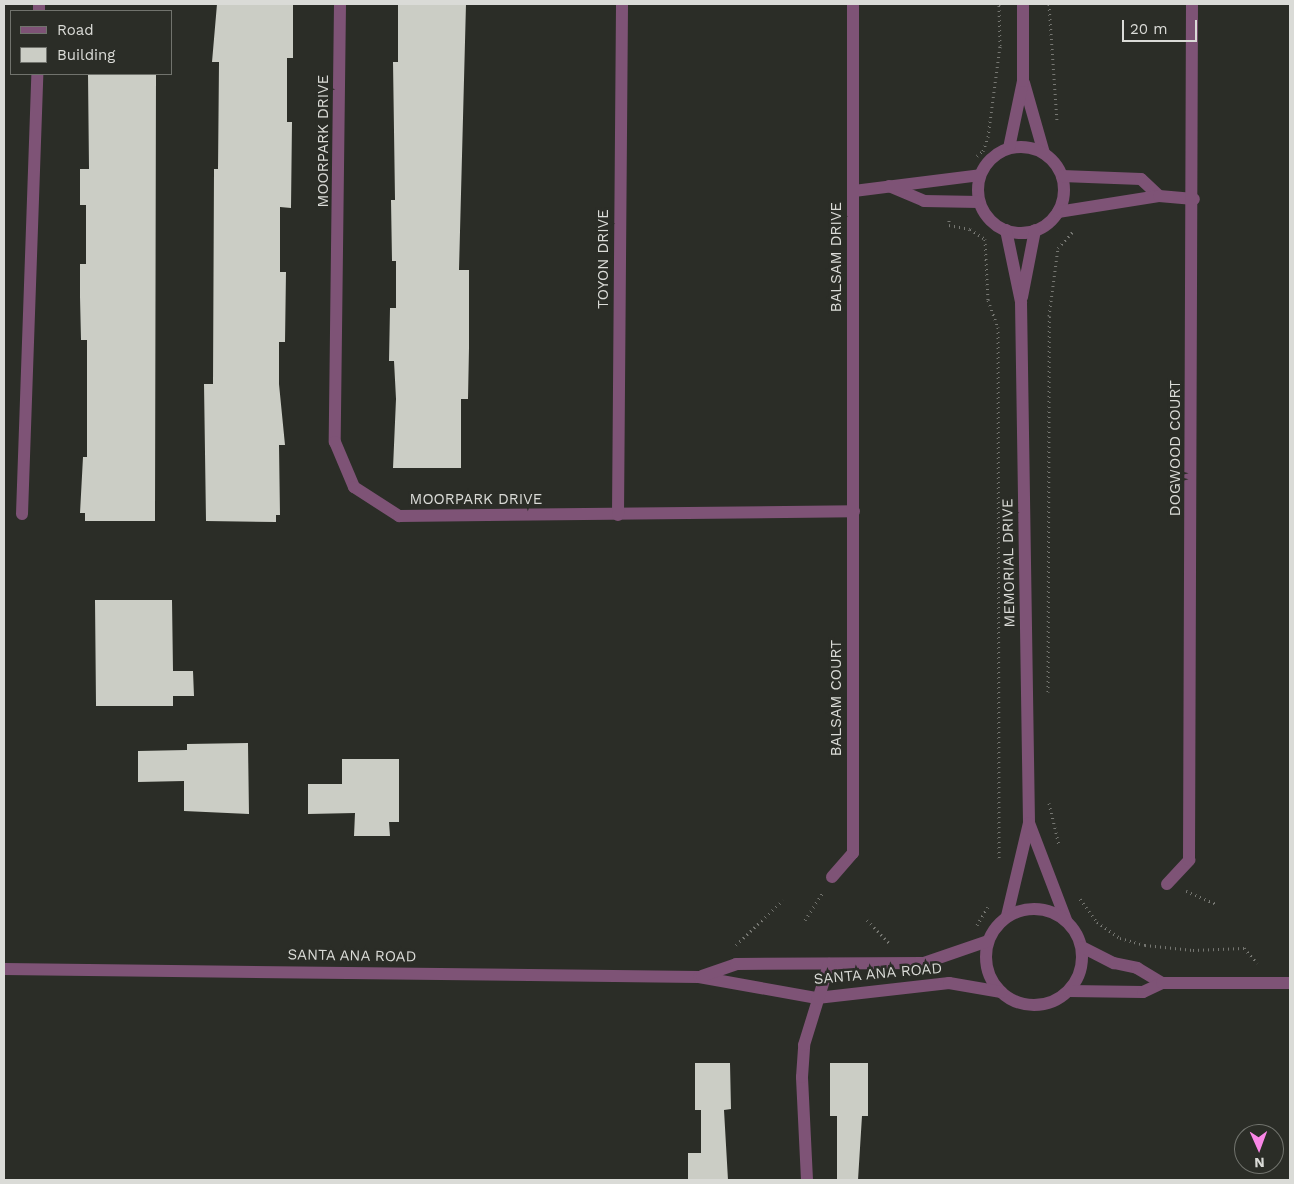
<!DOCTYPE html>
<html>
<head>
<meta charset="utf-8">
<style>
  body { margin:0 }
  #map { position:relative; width:1294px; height:1184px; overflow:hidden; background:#2b2d27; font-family:"Work Sans",sans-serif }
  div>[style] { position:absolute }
  .building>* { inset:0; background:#cbcdc5 }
  .path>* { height:3px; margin-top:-1.5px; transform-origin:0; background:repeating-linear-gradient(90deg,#767772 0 1px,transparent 0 5px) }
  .minor>* { height:12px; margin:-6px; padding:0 6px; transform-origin:6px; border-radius:6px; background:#7e5376 }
  .minor>.ring { margin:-6px; padding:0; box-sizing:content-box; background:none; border:12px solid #7e5376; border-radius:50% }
  span { translate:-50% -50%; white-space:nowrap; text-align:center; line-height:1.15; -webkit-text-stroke:5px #2b2d27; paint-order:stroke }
  .street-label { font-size:15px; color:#dadbd7 }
  .frame { position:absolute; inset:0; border:5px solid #dadbd7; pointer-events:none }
  .legend { position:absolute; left:10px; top:10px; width:162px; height:65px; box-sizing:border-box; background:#2b2d27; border:1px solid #71736d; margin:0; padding:6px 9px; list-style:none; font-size:15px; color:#dadbd7 }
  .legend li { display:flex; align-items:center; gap:10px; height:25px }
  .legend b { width:25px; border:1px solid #71736d }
  .north { position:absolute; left:1234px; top:1124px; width:50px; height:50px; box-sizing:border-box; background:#2b2d27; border:1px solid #71736d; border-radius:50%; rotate:178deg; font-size:14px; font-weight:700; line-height:20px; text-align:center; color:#dadbd7 }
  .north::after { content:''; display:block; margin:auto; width:18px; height:22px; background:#fa87e7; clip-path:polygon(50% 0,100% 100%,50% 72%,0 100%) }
  .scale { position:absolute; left:1122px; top:20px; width:75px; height:22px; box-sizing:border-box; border:2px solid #dadbd7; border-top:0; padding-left:6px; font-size:15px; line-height:18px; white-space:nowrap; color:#dadbd7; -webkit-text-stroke:4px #2b2d27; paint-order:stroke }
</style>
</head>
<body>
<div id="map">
  <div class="building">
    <i style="clip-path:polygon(217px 4px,293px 4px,293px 58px,287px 58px,287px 122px,292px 122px,291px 208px,280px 207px,280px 272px,286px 272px,285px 342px,279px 342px,279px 384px,285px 445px,279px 445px,280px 515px,276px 515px,276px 522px,206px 521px,204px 384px,213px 384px,214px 169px,218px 169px,219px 62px,212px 62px)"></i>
    <i style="clip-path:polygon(398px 4px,466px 4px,459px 270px,469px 270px,469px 348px,468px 399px,461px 399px,461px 468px,393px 468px,396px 399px,394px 361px,389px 361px,390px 308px,396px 308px,396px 261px,392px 261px,391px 200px,395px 200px,393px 62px,398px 62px)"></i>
    <i style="clip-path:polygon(88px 74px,156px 74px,155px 521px,85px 521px,85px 513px,80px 513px,83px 457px,87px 457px,87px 340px,81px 340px,80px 297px,80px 264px,86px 264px,86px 205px,80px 205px,80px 169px,89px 169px)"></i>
    <i style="clip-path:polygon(95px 600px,172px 600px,173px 671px,193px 671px,194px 696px,173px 696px,173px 706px,96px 706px)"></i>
    <i style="clip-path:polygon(248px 743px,249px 814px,184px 811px,184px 781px,138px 782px,138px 751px,187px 750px,187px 744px)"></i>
    <i style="clip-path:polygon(342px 759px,399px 759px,399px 822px,389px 822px,390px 836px,354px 836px,355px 813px,308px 814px,308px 784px,342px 784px)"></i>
    <i style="clip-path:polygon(695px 1063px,730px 1063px,731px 1109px,724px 1110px,728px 1180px,688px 1180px,688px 1153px,701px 1153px,701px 1110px,695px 1110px)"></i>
    <i style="clip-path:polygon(830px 1063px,868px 1063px,868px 1116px,862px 1116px,858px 1180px,837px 1180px,837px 1116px,830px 1116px)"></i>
  </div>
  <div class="path">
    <i style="left:1049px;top:4px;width:118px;rotate:86.1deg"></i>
    <i style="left:977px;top:156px;width:8px;rotate:-40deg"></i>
    <i style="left:983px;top:151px;width:15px;rotate:-70deg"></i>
    <i style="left:988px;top:137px;width:92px;rotate:-82.5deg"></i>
    <i style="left:1000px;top:46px;width:42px;rotate:-91.4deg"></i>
    <i style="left:949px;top:220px;width:5px;rotate:90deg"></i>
    <i style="left:949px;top:225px;width:21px;rotate:11deg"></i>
    <i style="left:970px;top:229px;width:18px;rotate:34deg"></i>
    <i style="left:985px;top:239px;width:61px;rotate:87.2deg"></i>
    <i style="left:988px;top:300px;width:29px;rotate:70deg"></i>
    <i style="left:998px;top:327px;width:531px;rotate:89.89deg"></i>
    <i style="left:1048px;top:692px;width:376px;rotate:-89.8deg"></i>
    <i style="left:1049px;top:316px;width:69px;rotate:-82.5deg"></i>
    <i style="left:1058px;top:248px;width:24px;rotate:-48deg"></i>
    <i style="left:1049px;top:803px;width:43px;rotate:76.6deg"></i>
    <i style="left:1186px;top:891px;width:34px;rotate:23deg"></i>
    <i style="left:1080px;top:899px;width:29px;rotate:54deg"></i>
    <i style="left:1097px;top:922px;width:28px;rotate:35deg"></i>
    <i style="left:1120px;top:938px;width:26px;rotate:16deg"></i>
    <i style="left:1145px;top:945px;width:48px;rotate:5.9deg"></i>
    <i style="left:1193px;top:950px;width:51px;rotate:-2.2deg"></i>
    <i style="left:1244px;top:948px;width:20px;rotate:49deg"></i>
    <i style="left:805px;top:920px;width:33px;rotate:-57deg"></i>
    <i style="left:867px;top:920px;width:33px;rotate:46deg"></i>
    <i style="left:977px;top:925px;width:21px;rotate:-59deg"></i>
    <i style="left:736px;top:945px;width:65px;rotate:-43.8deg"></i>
  </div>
  <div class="minor">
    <i style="left:340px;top:4px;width:438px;rotate:90.7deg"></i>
    <i style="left:335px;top:442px;width:49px;rotate:67.1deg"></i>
    <i style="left:354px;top:487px;width:54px;rotate:32.8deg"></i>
    <i style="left:399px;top:516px;width:455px;rotate:-0.6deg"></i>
    <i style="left:39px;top:11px;width:7px;rotate:-90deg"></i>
    <i style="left:1024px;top:83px;width:73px;rotate:74.1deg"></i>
    <i class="ring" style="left:978px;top:147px;width:74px;height:74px"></i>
    <i style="left:1009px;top:148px;width:68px;rotate:-78.2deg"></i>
    <i style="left:1023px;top:81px;width:77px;rotate:-90deg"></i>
    <i style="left:1062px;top:176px;width:79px;rotate:2.2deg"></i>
    <i style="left:1141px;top:179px;width:25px;rotate:43deg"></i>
    <i style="left:889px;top:186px;width:38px;rotate:23deg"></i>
    <i style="left:924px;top:201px;width:55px;rotate:1deg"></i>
    <i style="left:854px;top:191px;width:127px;rotate:-7.2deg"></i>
    <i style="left:1058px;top:212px;width:102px;rotate:-9deg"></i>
    <i style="left:1159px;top:196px;width:35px;rotate:5deg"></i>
    <i style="left:1006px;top:230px;width:74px;rotate:78.2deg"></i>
    <i style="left:1021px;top:302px;width:521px;rotate:89.12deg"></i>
    <i style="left:1029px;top:823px;width:96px;rotate:103.3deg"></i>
    <i style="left:1022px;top:297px;width:68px;rotate:-79deg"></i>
    <i style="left:22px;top:514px;width:440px;rotate:-88deg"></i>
    <i style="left:618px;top:515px;width:511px;rotate:-89.55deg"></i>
    <i style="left:1029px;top:823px;width:104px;rotate:69.1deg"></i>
    <i style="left:832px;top:877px;width:32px;rotate:-49deg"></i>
    <i style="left:853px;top:853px;width:849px;rotate:-90deg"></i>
    <i style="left:1167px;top:884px;width:33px;rotate:-47deg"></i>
    <i style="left:1189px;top:860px;width:856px;rotate:-89.8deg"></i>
    <i class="ring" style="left:986px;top:909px;width:84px;height:84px"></i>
    <i style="left:1082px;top:947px;width:36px;rotate:27deg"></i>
    <i style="left:1114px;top:963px;width:24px;rotate:12deg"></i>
    <i style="left:1137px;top:968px;width:29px;rotate:31deg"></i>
    <i style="left:4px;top:969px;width:695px;rotate:0.66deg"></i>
    <i style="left:699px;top:977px;width:120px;rotate:10.1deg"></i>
    <i style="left:817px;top:998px;width:133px;rotate:-6.5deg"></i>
    <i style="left:949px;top:983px;width:53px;rotate:9.8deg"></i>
    <i style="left:702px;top:976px;width:36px;rotate:-19deg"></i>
    <i style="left:736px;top:964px;width:188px;rotate:-0.3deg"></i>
    <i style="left:924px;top:963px;width:68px;rotate:-19deg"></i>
    <i style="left:1069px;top:991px;width:74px;rotate:0.8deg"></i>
    <i style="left:1143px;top:992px;width:21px;rotate:-25deg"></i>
    <i style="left:1162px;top:983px;width:128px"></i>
    <i style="left:807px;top:1180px;width:103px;rotate:-92.8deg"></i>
    <i style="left:802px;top:1077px;width:32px;rotate:-86deg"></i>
    <i style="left:804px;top:1045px;width:85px;rotate:-72.8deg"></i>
  </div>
  <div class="street-label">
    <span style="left:324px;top:141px;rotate:-90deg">MOORPARK DRIVE</span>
    <span style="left:837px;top:257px;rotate:-90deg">BALSAM DRIVE</span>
    <span style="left:604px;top:259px;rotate:-90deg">TOYON DRIVE</span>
    <span style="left:1176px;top:448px;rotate:-90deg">DOGWOOD COURT</span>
    <span style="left:476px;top:500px">MOORPARK DRIVE</span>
    <span style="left:1009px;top:563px;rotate:-91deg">MEMORIAL DRIVE</span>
    <span style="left:837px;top:698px;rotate:-90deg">BALSAM COURT</span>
    <span style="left:352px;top:956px;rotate:1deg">SANTA ANA ROAD</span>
    <span style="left:878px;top:974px;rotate:-5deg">SANTA ANA ROAD</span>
  </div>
  <div class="frame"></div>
  <ul class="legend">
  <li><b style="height:6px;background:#7e5376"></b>Road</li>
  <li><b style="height:14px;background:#cbcdc5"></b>Building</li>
  </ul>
  <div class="north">N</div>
  <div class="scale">20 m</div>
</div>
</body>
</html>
